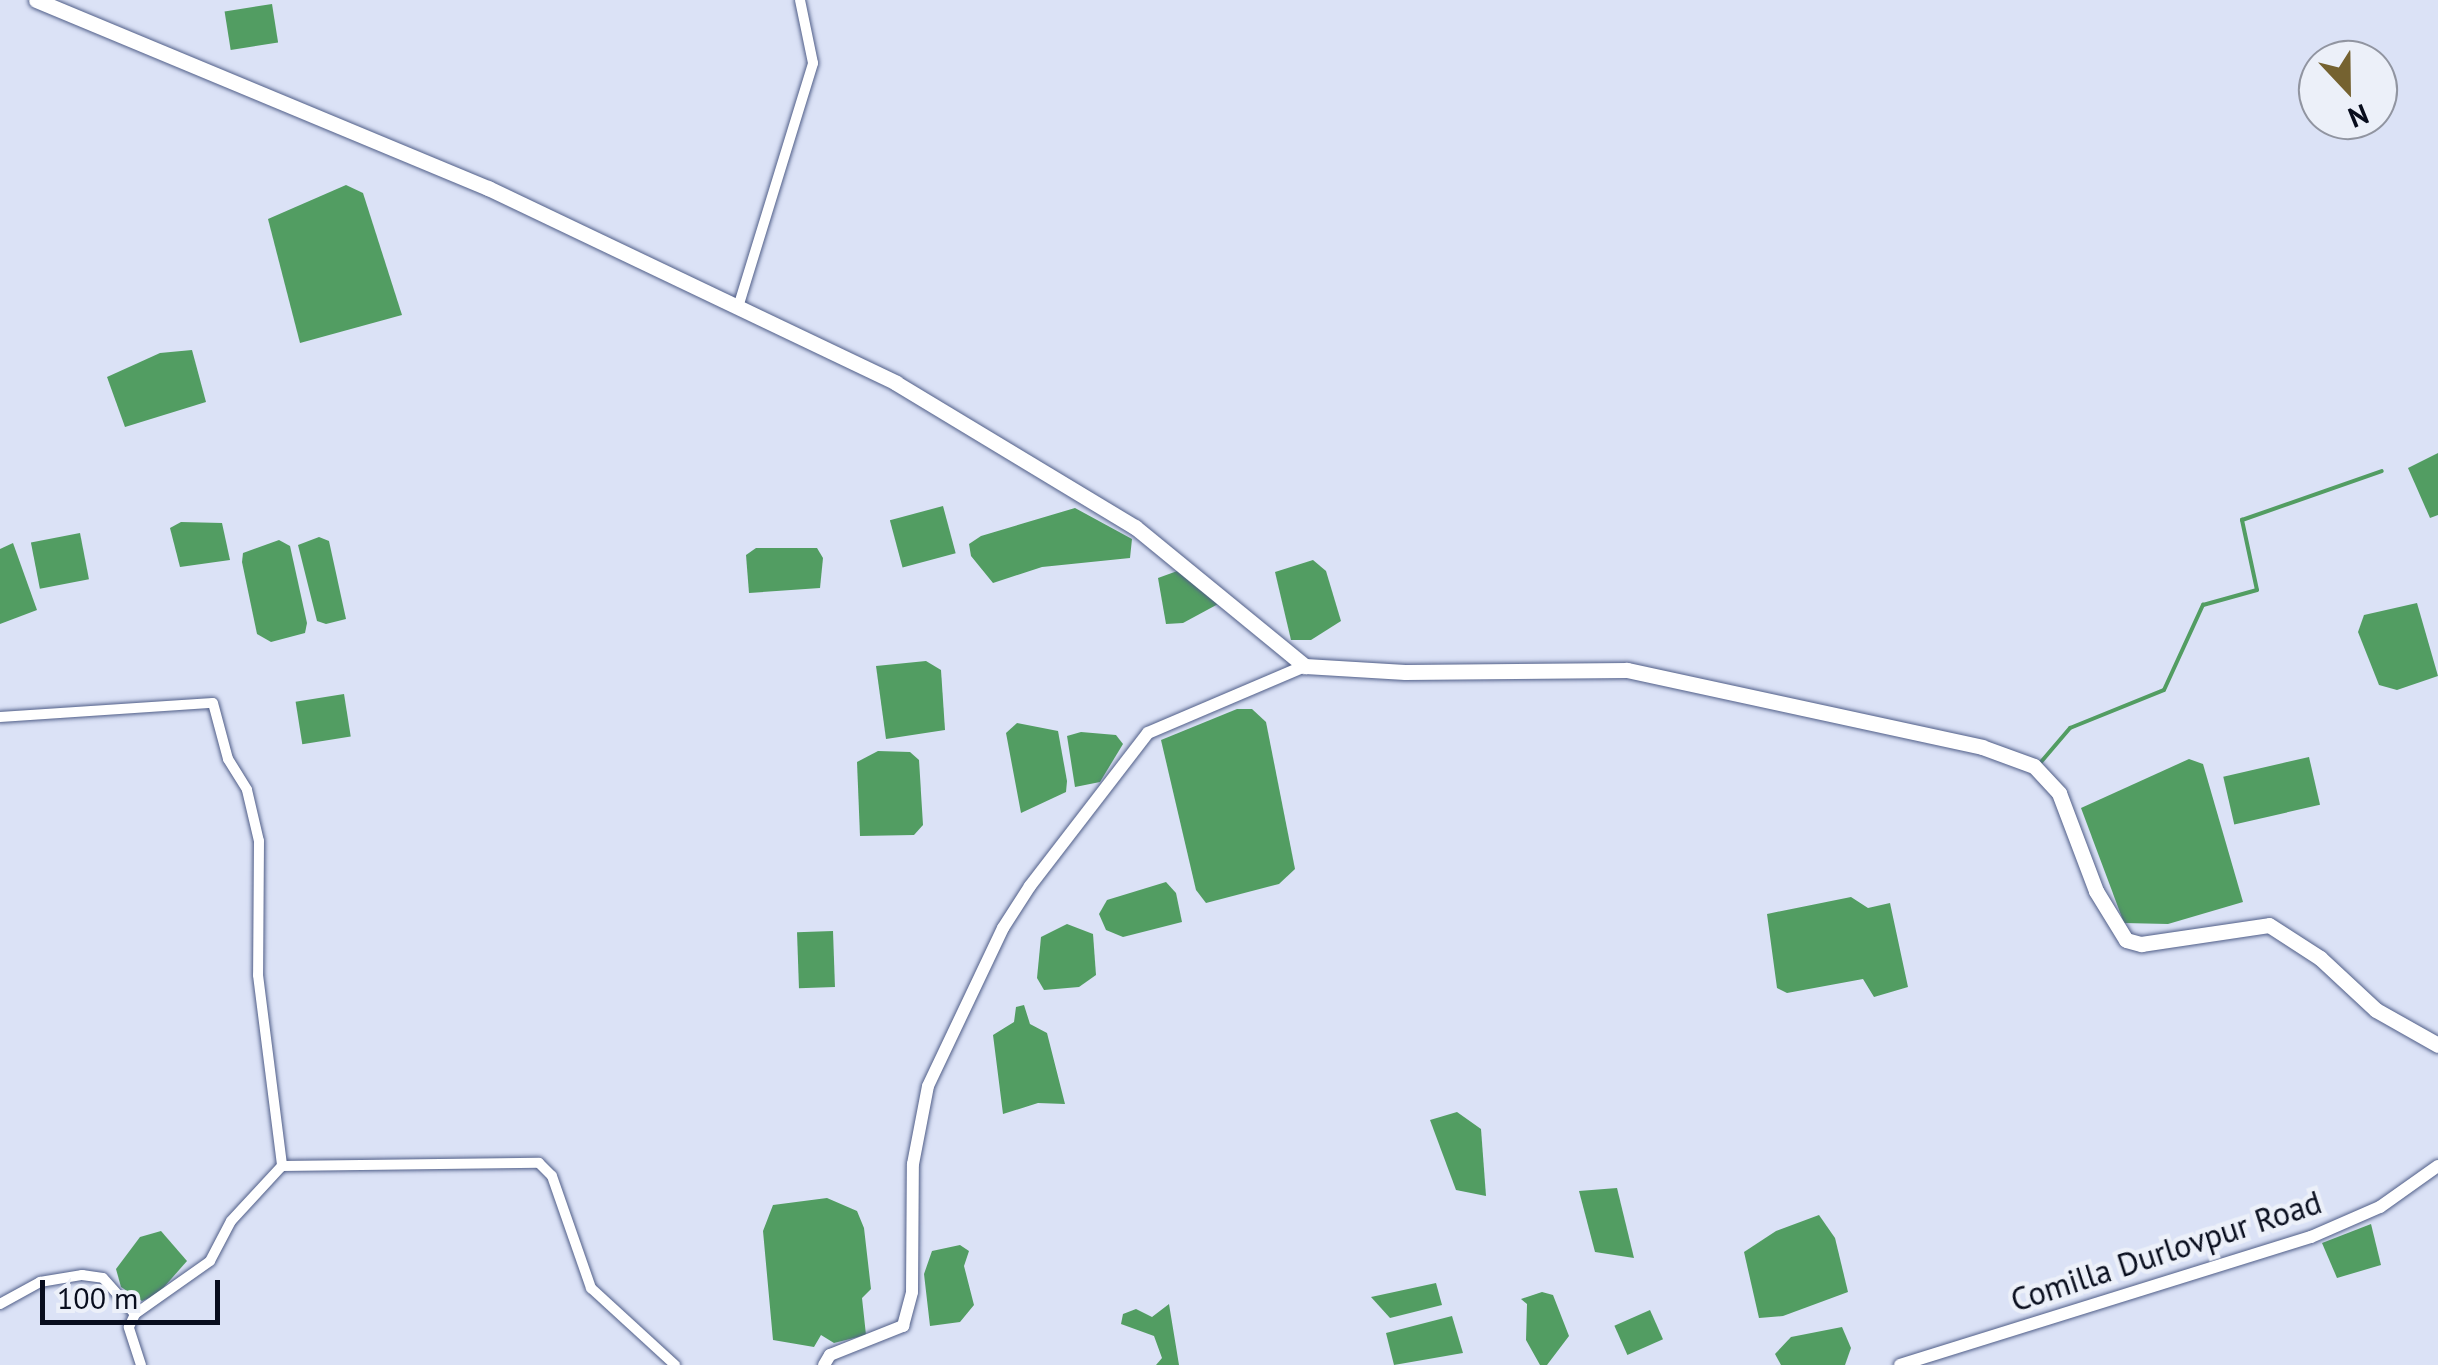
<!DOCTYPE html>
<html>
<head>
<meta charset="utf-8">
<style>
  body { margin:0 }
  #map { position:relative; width:2438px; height:1365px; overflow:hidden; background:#dbe2f6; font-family:"PT Sans",sans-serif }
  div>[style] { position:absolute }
  .water>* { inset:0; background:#529d62; transform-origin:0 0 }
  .stream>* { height:4px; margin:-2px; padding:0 2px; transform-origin:2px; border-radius:2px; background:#529d62 }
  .roads { filter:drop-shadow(0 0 2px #505e88) drop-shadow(0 0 2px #505e88) }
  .minor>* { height:10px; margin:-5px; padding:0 5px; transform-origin:5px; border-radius:5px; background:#fff }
  .tertiary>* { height:12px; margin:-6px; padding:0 6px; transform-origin:6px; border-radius:6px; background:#fff }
  .secondary>* { height:15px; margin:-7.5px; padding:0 7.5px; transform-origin:7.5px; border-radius:7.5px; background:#fff }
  span { translate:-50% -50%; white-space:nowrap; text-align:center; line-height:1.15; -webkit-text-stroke:9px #ecf0f9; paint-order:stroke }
  .street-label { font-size:32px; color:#080d1d }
  .north { position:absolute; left:2298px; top:40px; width:100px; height:100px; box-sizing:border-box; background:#ecf0f9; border:2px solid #9195a1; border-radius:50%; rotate:158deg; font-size:28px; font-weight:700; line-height:40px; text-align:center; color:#080d1d }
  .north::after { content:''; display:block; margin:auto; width:35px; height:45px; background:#756230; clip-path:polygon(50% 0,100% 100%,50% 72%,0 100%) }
  .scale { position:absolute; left:40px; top:1280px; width:180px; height:45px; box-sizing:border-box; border:5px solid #080d1d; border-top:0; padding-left:12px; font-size:30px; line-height:35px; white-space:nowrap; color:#080d1d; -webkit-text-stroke:8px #ecf0f9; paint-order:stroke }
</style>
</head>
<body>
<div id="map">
  <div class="water">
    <i style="left:272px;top:4px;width:39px;height:48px;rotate:81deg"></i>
    <i style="clip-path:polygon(346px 185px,363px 193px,402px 315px,300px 343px,268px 219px)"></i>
    <i style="clip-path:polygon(192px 350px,206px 402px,125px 427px,107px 377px,160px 353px)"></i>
    <i style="clip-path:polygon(2438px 453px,2438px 515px,2430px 518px,2408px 468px)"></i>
    <i style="left:943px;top:506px;width:49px;height:55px;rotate:75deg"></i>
    <i style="clip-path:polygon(1075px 508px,1132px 539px,1130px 558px,1042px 567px,993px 583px,971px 556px,969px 544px,981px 536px)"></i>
    <i style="clip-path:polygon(181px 522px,222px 523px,230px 560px,180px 567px,170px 528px)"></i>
    <i style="left:80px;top:533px;width:47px;height:50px;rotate:79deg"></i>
    <i style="clip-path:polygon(319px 537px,329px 541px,346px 619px,326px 624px,317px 621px,298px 545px)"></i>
    <i style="clip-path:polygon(279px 540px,290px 546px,307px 623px,305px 633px,271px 642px,257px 634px,242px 562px,243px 553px)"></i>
    <i style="clip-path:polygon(13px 543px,37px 610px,0 624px,0 549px)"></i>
    <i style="clip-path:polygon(756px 548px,817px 548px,823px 558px,820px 588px,749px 593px,746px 555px)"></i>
    <i style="clip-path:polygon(1313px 560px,1326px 571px,1341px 621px,1311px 640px,1291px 640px,1275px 572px)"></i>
    <i style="clip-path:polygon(1180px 570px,1220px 603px,1183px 623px,1166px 624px,1158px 578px)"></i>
    <i style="clip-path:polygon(2417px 603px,2438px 676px,2397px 690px,2379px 685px,2358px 632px,2364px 615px)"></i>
    <i style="clip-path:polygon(926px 661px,941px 670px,945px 730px,886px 739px,876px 666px)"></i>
    <i style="left:344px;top:694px;width:43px;height:49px;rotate:81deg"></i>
    <i style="clip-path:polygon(1237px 709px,1252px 709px,1266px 722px,1295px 869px,1279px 884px,1206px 903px,1196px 890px,1161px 740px)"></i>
    <i style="clip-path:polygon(1017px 723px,1058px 731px,1067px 781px,1066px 792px,1021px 813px,1006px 733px)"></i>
    <i style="clip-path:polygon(1081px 732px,1116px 735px,1123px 744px,1100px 782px,1075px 787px,1067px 736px)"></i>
    <i style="clip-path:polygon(878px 751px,910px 752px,919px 760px,923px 825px,914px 835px,860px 836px,857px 762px)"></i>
    <i style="left:2309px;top:757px;width:49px;height:88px;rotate:77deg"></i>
    <i style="clip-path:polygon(2189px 759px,2203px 764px,2243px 902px,2168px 924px,2124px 923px,2081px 808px)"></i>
    <i style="clip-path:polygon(1166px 882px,1176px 893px,1182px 922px,1123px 937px,1106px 930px,1099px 914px,1107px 900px)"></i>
    <i style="clip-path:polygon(1851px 897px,1868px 908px,1890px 903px,1908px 987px,1874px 997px,1863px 979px,1787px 993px,1777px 988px,1767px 914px)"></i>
    <i style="clip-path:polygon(1067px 924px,1093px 934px,1096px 975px,1079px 987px,1044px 990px,1037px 978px,1041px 937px)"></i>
    <i style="left:833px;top:931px;width:56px;height:36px;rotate:88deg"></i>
    <i style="clip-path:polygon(1024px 1005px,1030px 1024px,1047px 1033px,1065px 1104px,1038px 1103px,1003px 1114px,993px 1035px,1014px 1022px,1016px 1007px)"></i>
    <i style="clip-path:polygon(1457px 1112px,1481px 1129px,1486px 1196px,1456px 1190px,1430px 1120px)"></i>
    <i style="clip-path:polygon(1617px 1188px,1634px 1258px,1595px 1252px,1579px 1191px)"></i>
    <i style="clip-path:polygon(827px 1198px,857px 1211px,864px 1228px,871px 1289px,862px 1298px,866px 1335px,834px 1343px,821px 1335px,814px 1347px,773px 1340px,763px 1231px,773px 1205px)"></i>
    <i style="clip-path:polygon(1819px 1215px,1835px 1238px,1848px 1292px,1783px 1316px,1759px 1318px,1744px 1252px,1776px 1231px)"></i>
    <i style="clip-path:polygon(2371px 1224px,2381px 1265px,2337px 1278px,2322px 1243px)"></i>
    <i style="clip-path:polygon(161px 1231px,187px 1261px,157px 1295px,142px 1301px,121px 1287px,116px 1269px,140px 1237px)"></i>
    <i style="clip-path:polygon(960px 1245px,969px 1251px,964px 1266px,974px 1305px,960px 1322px,930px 1326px,924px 1274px,932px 1251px)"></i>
    <i style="clip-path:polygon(1436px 1283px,1442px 1305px,1390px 1318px,1371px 1297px)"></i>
    <i style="clip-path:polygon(1542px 1292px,1553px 1295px,1569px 1336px,1547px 1365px,1540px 1365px,1526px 1340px,1527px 1304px,1521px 1299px)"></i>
    <i style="clip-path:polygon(1169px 1304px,1179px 1365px,1156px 1365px,1162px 1358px,1154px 1336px,1121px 1324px,1123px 1314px,1136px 1309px,1152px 1317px)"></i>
    <i style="left:1650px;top:1310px;width:32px;height:39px;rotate:66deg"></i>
    <i style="clip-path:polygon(1452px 1316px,1463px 1353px,1394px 1365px,1386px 1333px)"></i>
    <i style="clip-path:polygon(1842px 1327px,1851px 1348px,1845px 1365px,1781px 1365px,1775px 1354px,1791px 1337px)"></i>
  </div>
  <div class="stream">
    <i style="left:2041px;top:762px;width:45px;rotate:-49.5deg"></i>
    <i style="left:2070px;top:728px;width:101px;rotate:-22deg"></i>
    <i style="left:2164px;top:690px;width:94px;rotate:-65.4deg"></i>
    <i style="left:2203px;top:605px;width:56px;rotate:-15.5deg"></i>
    <i style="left:2257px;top:590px;width:72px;rotate:-102.1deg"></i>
    <i style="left:2242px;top:520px;width:148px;rotate:-19.3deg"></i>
  </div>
  <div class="roads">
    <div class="minor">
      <i style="left:739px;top:304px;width:252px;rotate:-72.9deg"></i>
      <i style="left:813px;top:63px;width:64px;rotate:-101.7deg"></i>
      <i style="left:0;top:717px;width:213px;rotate:-3.8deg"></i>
      <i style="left:213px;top:703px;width:58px;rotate:75deg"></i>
      <i style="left:228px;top:759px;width:36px;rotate:58deg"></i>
      <i style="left:247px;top:790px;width:52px;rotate:76.8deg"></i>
      <i style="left:259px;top:841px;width:134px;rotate:90.4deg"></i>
      <i style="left:258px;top:975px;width:193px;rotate:82.8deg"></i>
      <i style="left:0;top:1304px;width:46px;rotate:-28.8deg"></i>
      <i style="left:40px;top:1282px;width:43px;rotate:-9.5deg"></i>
      <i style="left:82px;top:1275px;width:21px;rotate:8deg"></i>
      <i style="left:103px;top:1278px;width:48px;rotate:48.4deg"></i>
      <i style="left:141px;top:1365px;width:40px;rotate:-108deg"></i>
      <i style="left:129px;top:1327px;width:14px;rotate:-65deg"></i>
      <i style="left:135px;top:1314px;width:92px;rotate:-35.2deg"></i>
      <i style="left:210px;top:1261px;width:45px;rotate:-62.3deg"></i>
      <i style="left:231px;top:1221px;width:75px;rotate:-47.2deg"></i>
      <i style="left:282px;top:1166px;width:257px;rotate:-0.7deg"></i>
      <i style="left:539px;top:1163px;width:18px;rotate:45deg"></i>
      <i style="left:552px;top:1176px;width:119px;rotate:70.8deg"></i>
      <i style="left:591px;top:1288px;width:114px;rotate:42.5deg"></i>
    </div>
    <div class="tertiary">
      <i style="left:824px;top:1365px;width:12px;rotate:-59deg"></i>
      <i style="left:830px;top:1355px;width:79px;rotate:-21.7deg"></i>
      <i style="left:903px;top:1326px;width:35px;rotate:-75deg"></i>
      <i style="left:912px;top:1292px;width:128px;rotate:-89.6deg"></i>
      <i style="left:913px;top:1164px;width:79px;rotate:-79.1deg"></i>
      <i style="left:928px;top:1086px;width:175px;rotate:-64.6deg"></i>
      <i style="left:1003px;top:928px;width:50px;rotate:-57.3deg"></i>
      <i style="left:1030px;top:886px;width:193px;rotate:-52.4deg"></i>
      <i style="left:1148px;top:733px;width:171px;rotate:-23.1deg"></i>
      <i style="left:1900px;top:1365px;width:430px;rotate:-17.3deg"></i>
      <i style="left:2311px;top:1237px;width:75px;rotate:-23.5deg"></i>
      <i style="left:2380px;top:1207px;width:71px;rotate:-35.3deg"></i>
    </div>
    <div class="secondary">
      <i style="left:36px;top:0;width:490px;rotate:22.6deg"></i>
      <i style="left:488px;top:188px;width:452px;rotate:25.5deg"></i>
      <i style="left:896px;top:383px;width:279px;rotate:31.1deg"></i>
      <i style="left:1135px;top:527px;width:220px;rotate:39.3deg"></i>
      <i style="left:1305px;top:666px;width:100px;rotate:3.4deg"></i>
      <i style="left:1405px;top:672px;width:222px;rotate:-0.5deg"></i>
      <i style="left:1627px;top:670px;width:363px;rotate:12.2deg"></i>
      <i style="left:1982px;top:747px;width:55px;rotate:20.1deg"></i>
      <i style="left:2034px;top:766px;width:37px;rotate:47deg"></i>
      <i style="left:2059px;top:793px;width:105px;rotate:69.3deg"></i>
      <i style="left:2096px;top:891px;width:57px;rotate:58.5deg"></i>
      <i style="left:2126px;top:940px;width:16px;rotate:15deg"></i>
      <i style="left:2141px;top:944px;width:129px;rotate:-8.4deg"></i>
      <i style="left:2269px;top:925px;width:61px;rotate:32.9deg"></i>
      <i style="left:2320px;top:958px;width:76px;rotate:42.9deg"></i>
      <i style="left:2376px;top:1010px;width:71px;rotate:29.4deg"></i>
    </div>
  </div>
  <div class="street-label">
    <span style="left:2166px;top:1251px;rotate:-18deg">Comilla Durlovpur Road</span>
  </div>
  <div class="north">N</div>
  <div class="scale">100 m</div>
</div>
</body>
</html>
